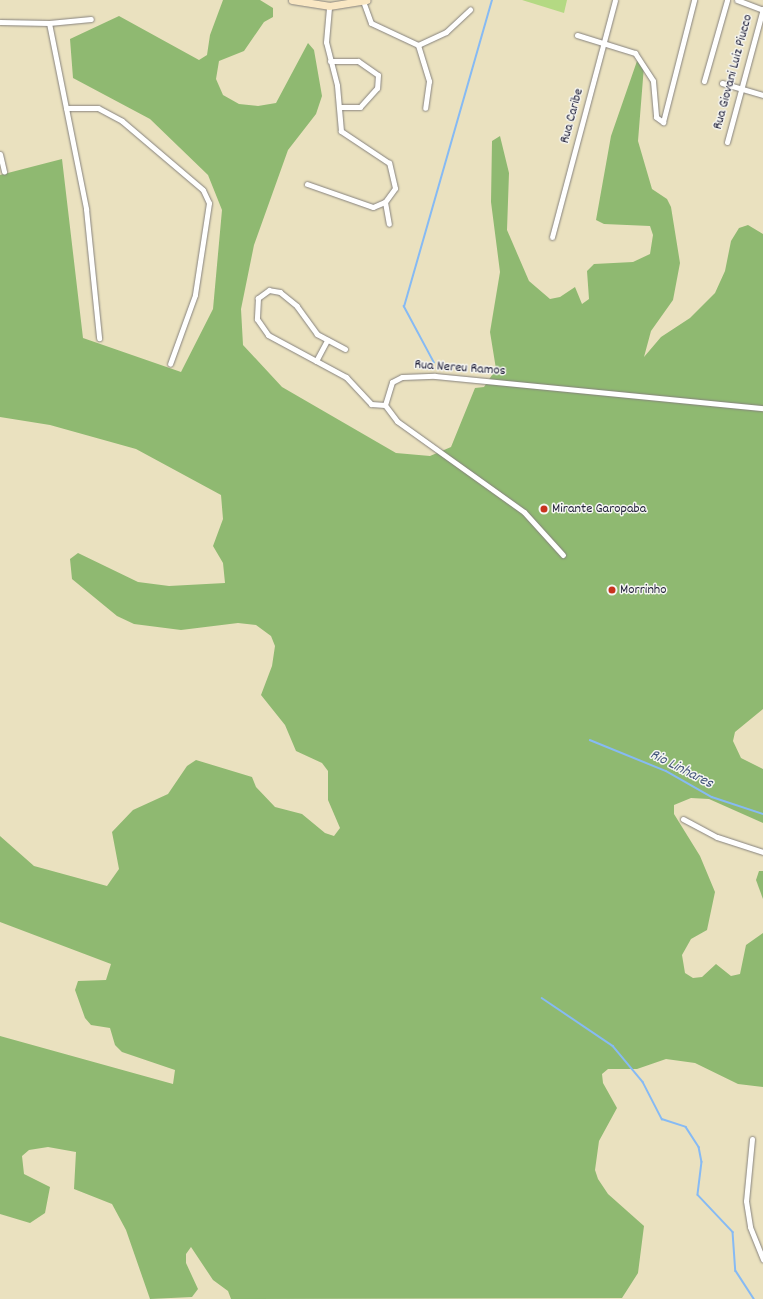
<!DOCTYPE html>
<html>
<head>
<meta charset="utf-8">
<style>
  body { margin:0 }
  #map { position:relative; width:763px; height:1299px; overflow:hidden; background:#eae1bf; font-family:Dekko,sans-serif }
  div>[style] { position:absolute }
  .green>* { inset:0; background:#b4d983 }
  .forest>* { inset:0; background:#8fb971 }
  .stream>* { height:1.5px; margin:-0.75px; padding:0 0.75px; transform-origin:0.75px; border-radius:0.75px; background:#86baf4 }
  .roads { filter:drop-shadow(0 0 1px #86827d) drop-shadow(0 0 1px #86827d) }
  .street>* { height:5px; margin:-2.5px; padding:0 2.5px; transform-origin:2.5px; border-radius:2.5px; background:#fff }
  .secondary>* { height:7px; margin:-3.5px; padding:0 3.5px; transform-origin:3.5px; border-radius:3.5px; background:#f9e7c3 }
  .dots>* { width:11px; height:11px; translate:-50% -50%; box-sizing:border-box; border:2px solid #f6f6f2; border-radius:50% }
  span { translate:-50% -50%; white-space:nowrap; text-align:center; line-height:1.15; -webkit-text-stroke:3px #f6f6f2; paint-order:stroke }
  .street-label { font-size:14px; color:#22223b }
  .poi-label { font-size:14px; color:#22223b }
  .left { translate:0 -50%; text-align:left }
  .water-label { font-size:15px; color:#45577c; font-style:italic }
</style>
</head>
<body>
<div id="map">
  <div class="green">
    <i style="clip-path:polygon(522px 0,567px 0,564px 13px)"></i>
  </div>
  <div class="forest">
    <i style="clip-path:polygon(223px 0,260px 0,273px 8px,273px 17px,264px 22px,244px 51px,219px 61px,216px 79px,223px 95px,239px 104px,258px 106px,276px 103px,308px 43px,314px 50px,322px 96px,316px 114px,288px 150px,254px 245px,241px 309px,243px 345px,282px 387px,396px 453px,430px 456px,451px 447px,475px 388px,484px 387px,496px 369px,490px 332px,500px 272px,491px 202px,492px 141px,500px 136px,509px 173px,507px 230px,529px 281px,550px 299px,560px 297px,575px 287px,582px 304px,589px 299px,587px 271px,594px 264px,633px 262px,650px 254px,653px 235px,650px 226px,604px 224px,596px 220px,611px 136px,637px 61px,644px 66px,638px 141px,652px 189px,667px 199px,671px 207px,680px 263px,673px 300px,651px 331px,644px 357px,661px 337px,690px 318px,715px 293px,725px 271px,731px 241px,739px 228px,748px 225px,763px 234px,763px 709px,735px 732px,733px 741px,741px 758px,763px 769px,763px 823px,709px 799px,691px 798px,674px 805px,674px 814px,700px 856px,715px 892px,707px 930px,691px 939px,682px 955px,685px 973px,693px 978px,702px 977px,716px 964px,731px 976px,740px 974px,746px 945px,763px 933px,763px 1087px,738px 1084px,695px 1063px,666px 1059px,637px 1069px,608px 1069px,602px 1074px,603px 1083px,617px 1108px,599px 1141px,595px 1170px,598px 1179px,608px 1194px,644px 1226px,638px 1273px,622px 1298px,231px 1299px,228px 1291px,213px 1280px,191px 1247px,186px 1254px,186px 1263px,198px 1289px,192px 1297px,150px 1299px,126px 1230px,112px 1204px,74px 1189px,76px 1152px,48px 1147px,29px 1150px,22px 1156px,24px 1174px,50px 1187px,45px 1213px,30px 1223px,0 1214px,0 1036px,173px 1084px,175px 1070px,122px 1052px,115px 1045px,110px 1028px,91px 1025px,85px 1018px,75px 990px,78px 981px,106px 980px,111px 964px,0 922px,0 836px,34px 866px,107px 886px,119px 869px,112px 832px,133px 810px,168px 794px,187px 766px,196px 760px,252px 777px,256px 787px,275px 807px,302px 814px,325px 833px,334px 836px,340px 828px,328px 800px,328px 771px,322px 763px,296px 751px,285px 725px,261px 695px,272px 666px,275px 646px,271px 636px,256px 625px,238px 623px,181px 630px,134px 624px,117px 616px,72px 579px,70px 559px,78px 553px,138px 582px,169px 586px,225px 583px,223px 563px,213px 546px,223px 519px,221px 495px,136px 449px,50px 425px,0 417px,0 175px,62px 159px,83px 338px,181px 372px,213px 309px,222px 210px,208px 175px,150px 119px,73px 78px,70px 39px,119px 16px,199px 60px,207px 55px,210px 35px)"></i>
    <i style="clip-path:polygon(759px 871px,763px 871px,763px 899px,756px 880px)"></i>
  </div>
  <div class="stream">
    <i style="left:434px;top:363px;width:64px;rotate:-118.2deg"></i>
    <i style="left:404px;top:307px;width:319px;rotate:-74deg"></i>
    <i style="left:590px;top:740px;width:82px;rotate:22.2deg"></i>
    <i style="left:666px;top:771px;width:53px;rotate:29.5deg"></i>
    <i style="left:712px;top:797px;width:54px;rotate:18.4deg"></i>
    <i style="left:542px;top:998px;width:86px;rotate:34.1deg"></i>
    <i style="left:613px;top:1046px;width:47px;rotate:50.2deg"></i>
    <i style="left:643px;top:1082px;width:42px;rotate:62.8deg"></i>
    <i style="left:662px;top:1119px;width:25px;rotate:18deg"></i>
    <i style="left:686px;top:1127px;width:24px;rotate:57deg"></i>
    <i style="left:699px;top:1147px;width:15px;rotate:79deg"></i>
    <i style="left:702px;top:1162px;width:33px;rotate:97deg"></i>
    <i style="left:698px;top:1195px;width:51px;rotate:46.6deg"></i>
    <i style="left:733px;top:1232px;width:39px;rotate:86deg"></i>
    <i style="left:736px;top:1271px;width:33px;rotate:57deg"></i>
  </div>
  <div class="roads">
    <div class="street">
      <i style="left:737px;top:0;width:28px;rotate:21deg"></i>
      <i style="left:363px;top:1px;width:23px;rotate:70deg"></i>
      <i style="left:371px;top:23px;width:52px;rotate:25.1deg"></i>
      <i style="left:418px;top:45px;width:31px;rotate:-25deg"></i>
      <i style="left:446px;top:32px;width:33px;rotate:-43deg"></i>
      <i style="left:0;top:22px;width:49px;rotate:1.2deg"></i>
      <i style="left:49px;top:23px;width:42px;rotate:-5.4deg"></i>
      <i style="left:49px;top:23px;width:190px;rotate:78.7deg"></i>
      <i style="left:86px;top:209px;width:130px;rotate:84.2deg"></i>
      <i style="left:577px;top:35px;width:61px;rotate:17.2deg"></i>
      <i style="left:635px;top:53px;width:33px;rotate:57deg"></i>
      <i style="left:653px;top:81px;width:36px;rotate:85deg"></i>
      <i style="left:656px;top:117px;width:9px;rotate:36deg"></i>
      <i style="left:663px;top:122px;width:126px;rotate:-75.7deg"></i>
      <i style="left:418px;top:45px;width:38px;rotate:73deg"></i>
      <i style="left:429px;top:81px;width:27px;rotate:98deg"></i>
      <i style="left:330px;top:61px;width:28px"></i>
      <i style="left:358px;top:61px;width:24px;rotate:35deg"></i>
      <i style="left:378px;top:75px;width:13px;rotate:94deg"></i>
      <i style="left:377px;top:88px;width:25px;rotate:132deg"></i>
      <i style="left:360px;top:107px;width:20px;rotate:180deg"></i>
      <i style="left:704px;top:81px;width:84px;rotate:-74.1deg"></i>
      <i style="left:722px;top:83px;width:43px;rotate:16.3deg"></i>
      <i style="left:66px;top:108px;width:32px"></i>
      <i style="left:98px;top:108px;width:27px;rotate:28deg"></i>
      <i style="left:122px;top:121px;width:106px;rotate:40.4deg"></i>
      <i style="left:203px;top:190px;width:14px;rotate:65deg"></i>
      <i style="left:209px;top:203px;width:93px;rotate:98.7deg"></i>
      <i style="left:195px;top:295px;width:73px;rotate:109.9deg"></i>
      <i style="left:727px;top:142px;width:138px;rotate:-74.9deg"></i>
      <i style="left:0;top:154px;width:18px;rotate:77deg"></i>
      <i style="left:307px;top:184px;width:70px;rotate:19.2deg"></i>
      <i style="left:373px;top:207px;width:13px;rotate:-23deg"></i>
      <i style="left:385px;top:202px;width:17px;rotate:-54deg"></i>
      <i style="left:395px;top:188px;width:26px;rotate:-103deg"></i>
      <i style="left:389px;top:163px;width:58px;rotate:-146.3deg"></i>
      <i style="left:341px;top:131px;width:46px;rotate:-95deg"></i>
      <i style="left:337px;top:85px;width:44px;rotate:-104.3deg"></i>
      <i style="left:326px;top:42px;width:36px;rotate:-85deg"></i>
      <i style="left:385px;top:202px;width:22px;rotate:80deg"></i>
      <i style="left:552px;top:237px;width:245px;rotate:-75.1deg"></i>
      <i style="left:345px;top:349px;width:32px;rotate:-152deg"></i>
      <i style="left:317px;top:334px;width:34px;rotate:-126deg"></i>
      <i style="left:297px;top:306px;width:22px;rotate:-141deg"></i>
      <i style="left:280px;top:292px;width:11px;rotate:-170deg"></i>
      <i style="left:269px;top:290px;width:14px;rotate:144deg"></i>
      <i style="left:258px;top:298px;width:21px;rotate:93deg"></i>
      <i style="left:257px;top:319px;width:19px;rotate:55deg"></i>
      <i style="left:268px;top:335px;width:89px;rotate:28.3deg"></i>
      <i style="left:346px;top:377px;width:37px;rotate:47deg"></i>
      <i style="left:371px;top:404px;width:14px;rotate:4deg"></i>
      <i style="left:316px;top:361px;width:24px;rotate:-62deg"></i>
      <i style="left:563px;top:555px;width:58px;rotate:-132.2deg"></i>
      <i style="left:524px;top:512px;width:156px;rotate:-144.4deg"></i>
      <i style="left:397px;top:421px;width:20px;rotate:-127deg"></i>
      <i style="left:385px;top:405px;width:24px;rotate:-73deg"></i>
      <i style="left:392px;top:382px;width:11px;rotate:-27deg"></i>
      <i style="left:402px;top:377px;width:33px;rotate:-2deg"></i>
      <i style="left:435px;top:376px;width:330px;rotate:5.6deg"></i>
      <i style="left:683px;top:819px;width:38px;rotate:28deg"></i>
      <i style="left:717px;top:837px;width:48px;rotate:18.1deg"></i>
      <i style="left:752px;top:1139px;width:62px;rotate:95.5deg"></i>
      <i style="left:746px;top:1201px;width:26px;rotate:81deg"></i>
      <i style="left:750px;top:1227px;width:35px;rotate:68deg"></i>
    </div>
    <div class="secondary">
      <i style="left:292px;top:0;width:37px;rotate:9deg"></i>
      <i style="left:329px;top:6px;width:38px;rotate:-9deg"></i>
    </div>
  </div>
  <div class="dots">
    <i style="left:544px;top:509px;background:#c8321e"></i>
    <i style="left:612px;top:590px;background:#c8321e"></i>
  </div>
  <div class="street-label">
    <span style="left:733px;top:72px;rotate:-75deg">Rua Giovani Luiz Piucco</span>
    <span style="left:572px;top:116px;rotate:-75deg">Rua Caribe</span>
    <span style="left:460px;top:368px;rotate:4deg">Rua Nereu Ramos</span>
  </div>
  <div class="poi-label">
    <span class="left" style="left:552px;top:509px">Mirante Garopaba</span>
    <span class="left" style="left:620px;top:590px">Morrinho</span>
  </div>
  <div class="water-label">
    <span style="left:681px;top:770px;rotate:27deg">Rio Linhares</span>
  </div>
</div>
</body>
</html>
